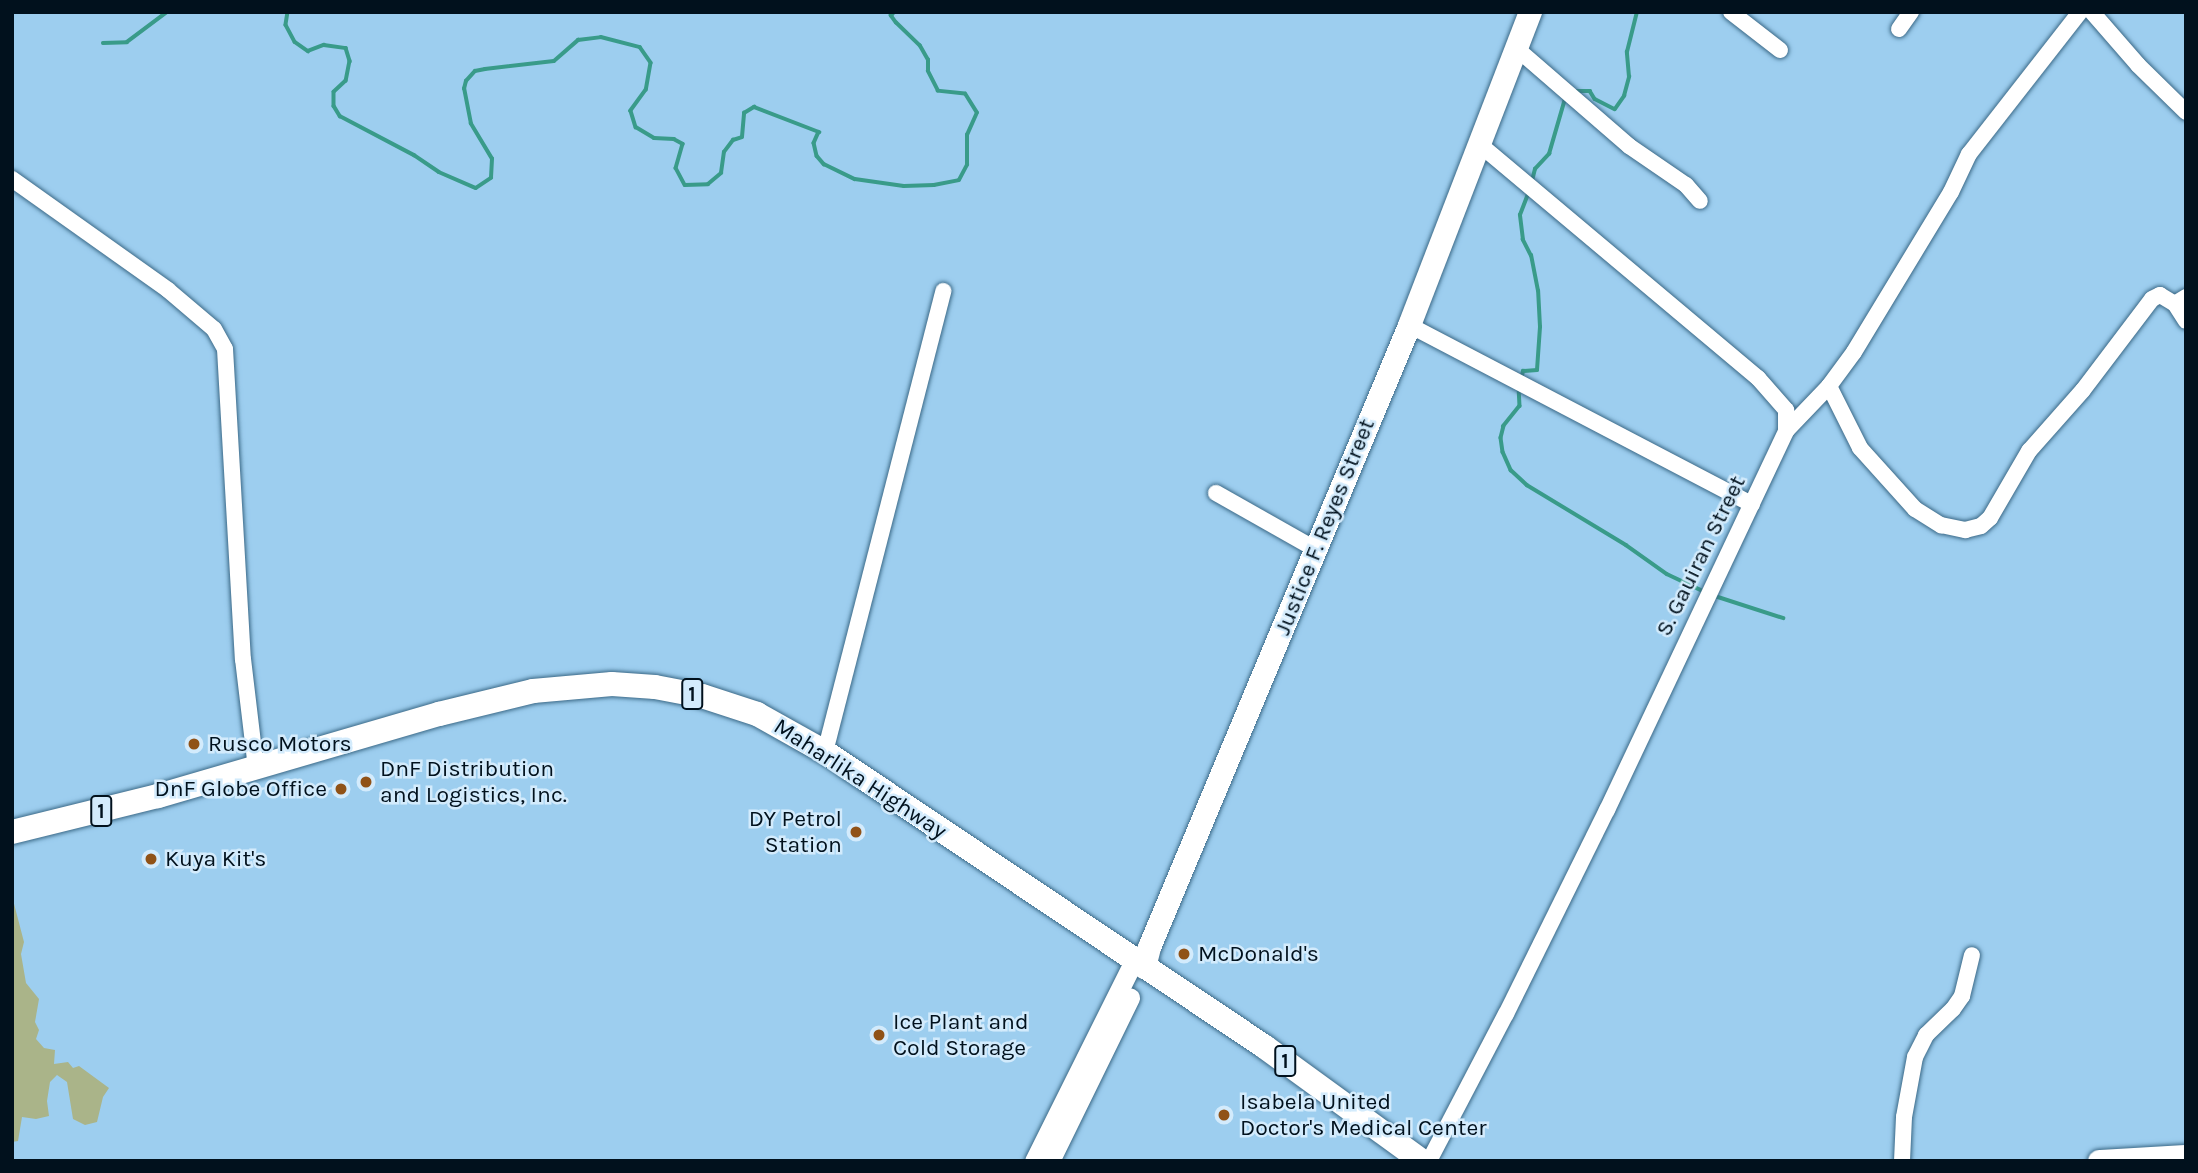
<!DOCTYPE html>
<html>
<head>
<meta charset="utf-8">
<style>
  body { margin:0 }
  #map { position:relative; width:2198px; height:1173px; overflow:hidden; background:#9dceef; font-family:Karla,sans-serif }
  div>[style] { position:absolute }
  .green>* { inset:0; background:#aab489 }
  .stream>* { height:3.5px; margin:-1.75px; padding:0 1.75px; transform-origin:1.75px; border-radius:1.75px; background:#399b89 }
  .roads { filter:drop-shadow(0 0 2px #3b6987) drop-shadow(0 0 2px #3b6987) }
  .minor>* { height:16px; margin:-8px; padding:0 8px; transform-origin:8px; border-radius:8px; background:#fff }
  .tertiary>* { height:19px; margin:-9.5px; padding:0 9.5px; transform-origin:9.5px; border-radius:9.5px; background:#fff }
  .secondary>* { height:23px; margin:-11.5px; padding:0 11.5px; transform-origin:11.5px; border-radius:11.5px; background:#fff }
  .primary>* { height:24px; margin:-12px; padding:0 12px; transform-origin:12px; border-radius:12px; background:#fff }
  .dots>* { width:19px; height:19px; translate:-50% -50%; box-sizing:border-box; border:4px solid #d3ebfc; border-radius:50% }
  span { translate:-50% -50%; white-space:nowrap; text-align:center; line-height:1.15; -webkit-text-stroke:5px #d3ebfc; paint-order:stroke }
  .shield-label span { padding:2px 5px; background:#d3ebfc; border:2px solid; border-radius:5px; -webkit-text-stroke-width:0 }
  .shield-label { font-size:21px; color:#01111d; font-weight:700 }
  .street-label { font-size:23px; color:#01111d }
  .poi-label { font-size:23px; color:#01111d }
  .left { translate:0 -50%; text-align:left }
  .right { translate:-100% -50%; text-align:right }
  .frame { position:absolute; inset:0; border:14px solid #01111d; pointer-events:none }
</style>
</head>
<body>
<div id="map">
  <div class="green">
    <i style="clip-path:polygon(12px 896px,24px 942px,21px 954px,26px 983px,39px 999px,35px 1022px,39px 1030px,36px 1039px,44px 1048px,55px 1050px,54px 1064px,68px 1062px,73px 1068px,79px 1066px,109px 1088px,103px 1097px,97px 1122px,85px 1125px,73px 1119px,67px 1082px,57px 1075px,50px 1082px,47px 1101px,49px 1116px,36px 1119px,22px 1117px,18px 1141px,12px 1142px)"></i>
  </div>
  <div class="stream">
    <i style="left:288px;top:12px;width:13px;rotate:99deg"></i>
    <i style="left:286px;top:25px;width:19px;rotate:62deg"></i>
    <i style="left:295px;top:42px;width:16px;rotate:35deg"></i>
    <i style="left:308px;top:51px;width:17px;rotate:-21deg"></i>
    <i style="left:324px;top:45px;width:22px;rotate:8deg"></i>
    <i style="left:346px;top:48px;width:14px;rotate:73deg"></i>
    <i style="left:350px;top:61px;width:20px;rotate:101deg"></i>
    <i style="left:346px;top:81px;width:16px;rotate:137deg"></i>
    <i style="left:334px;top:92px;width:14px;rotate:90deg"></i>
    <i style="left:334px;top:106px;width:12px;rotate:59deg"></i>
    <i style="left:340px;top:116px;width:84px;rotate:27.8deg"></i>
    <i style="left:414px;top:155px;width:30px;rotate:34deg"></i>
    <i style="left:439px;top:172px;width:40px;rotate:23.4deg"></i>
    <i style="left:476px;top:188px;width:18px;rotate:-34deg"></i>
    <i style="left:491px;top:178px;width:19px;rotate:-87deg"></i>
    <i style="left:492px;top:159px;width:41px;rotate:-121deg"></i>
    <i style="left:471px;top:124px;width:36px;rotate:-101deg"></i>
    <i style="left:464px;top:89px;width:8px;rotate:-76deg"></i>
    <i style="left:466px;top:81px;width:13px;rotate:-48deg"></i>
    <i style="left:475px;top:71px;width:10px;rotate:-11deg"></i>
    <i style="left:485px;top:69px;width:69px;rotate:-6.6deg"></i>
    <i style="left:554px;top:61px;width:32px;rotate:-41deg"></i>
    <i style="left:578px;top:40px;width:23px;rotate:-7deg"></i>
    <i style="left:601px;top:37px;width:40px;rotate:14.4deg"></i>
    <i style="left:640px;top:47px;width:19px;rotate:55deg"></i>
    <i style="left:651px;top:63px;width:27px;rotate:100deg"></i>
    <i style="left:646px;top:90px;width:26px;rotate:126deg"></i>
    <i style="left:631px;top:111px;width:17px;rotate:73deg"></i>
    <i style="left:636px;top:127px;width:21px;rotate:31deg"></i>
    <i style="left:654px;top:138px;width:20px;rotate:3deg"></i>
    <i style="left:674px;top:139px;width:10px;rotate:29deg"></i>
    <i style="left:683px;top:144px;width:25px;rotate:106deg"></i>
    <i style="left:676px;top:168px;width:19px;rotate:62deg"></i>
    <i style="left:685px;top:185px;width:23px;rotate:-2deg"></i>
    <i style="left:708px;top:184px;width:17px;rotate:-40deg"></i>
    <i style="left:721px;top:173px;width:21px;rotate:-82deg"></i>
    <i style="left:724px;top:152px;width:15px;rotate:-53deg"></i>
    <i style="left:733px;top:140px;width:9px;rotate:-18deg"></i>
    <i style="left:742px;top:137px;width:24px;rotate:-85deg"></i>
    <i style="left:744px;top:113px;width:12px;rotate:-31deg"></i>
    <i style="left:754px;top:107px;width:70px;rotate:21deg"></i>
    <i style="left:819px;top:132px;width:12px;rotate:114deg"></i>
    <i style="left:814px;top:143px;width:13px;rotate:77deg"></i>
    <i style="left:817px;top:156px;width:11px;rotate:49deg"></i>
    <i style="left:824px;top:164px;width:34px;rotate:26deg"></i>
    <i style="left:855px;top:179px;width:49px;rotate:8.1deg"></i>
    <i style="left:904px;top:186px;width:30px;rotate:-2deg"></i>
    <i style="left:934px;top:185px;width:25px;rotate:-11deg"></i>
    <i style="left:959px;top:180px;width:17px;rotate:-62deg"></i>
    <i style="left:967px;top:165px;width:30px;rotate:-90deg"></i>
    <i style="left:967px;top:135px;width:24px;rotate:-66deg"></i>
    <i style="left:977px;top:113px;width:22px;rotate:-122deg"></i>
    <i style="left:965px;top:94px;width:27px;rotate:-174deg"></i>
    <i style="left:938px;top:91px;width:22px;rotate:-117deg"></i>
    <i style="left:928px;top:71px;width:11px;rotate:-90deg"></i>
    <i style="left:928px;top:60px;width:16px;rotate:-120deg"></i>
    <i style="left:920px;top:46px;width:33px;rotate:-136deg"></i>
    <i style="left:896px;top:23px;width:9px;rotate:-126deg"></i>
    <i style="left:891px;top:16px;width:5px;rotate:-53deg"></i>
    <i style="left:103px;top:43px;width:24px;rotate:-2deg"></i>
    <i style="left:127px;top:42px;width:50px;rotate:-36.9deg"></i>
    <i style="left:1572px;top:91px;width:18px"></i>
    <i style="left:1590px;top:91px;width:9px;rotate:58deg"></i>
    <i style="left:1595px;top:99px;width:22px;rotate:27deg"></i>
    <i style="left:1615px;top:109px;width:16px;rotate:-55deg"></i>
    <i style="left:1624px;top:96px;width:20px;rotate:-75deg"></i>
    <i style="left:1629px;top:77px;width:25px;rotate:-95deg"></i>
    <i style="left:1627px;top:52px;width:41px;rotate:-76deg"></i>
    <i style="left:1532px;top:181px;width:12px;rotate:-76deg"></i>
    <i style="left:1535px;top:169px;width:21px;rotate:-47deg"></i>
    <i style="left:1549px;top:154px;width:57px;rotate:-73.8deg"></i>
    <i style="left:1521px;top:380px;width:9px;rotate:-77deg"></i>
    <i style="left:1523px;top:371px;width:14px;rotate:-4deg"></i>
    <i style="left:1537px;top:370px;width:43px;rotate:-86deg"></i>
    <i style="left:1540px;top:327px;width:36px;rotate:-93deg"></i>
    <i style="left:1538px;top:291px;width:36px;rotate:-101deg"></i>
    <i style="left:1531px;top:256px;width:18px;rotate:-117deg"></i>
    <i style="left:1523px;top:240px;width:25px;rotate:-97deg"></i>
    <i style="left:1520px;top:215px;width:25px;rotate:-69deg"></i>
    <i style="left:1519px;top:387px;width:19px;rotate:87deg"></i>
    <i style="left:1520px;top:406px;width:26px;rotate:129deg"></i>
    <i style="left:1504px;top:426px;width:12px;rotate:104deg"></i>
    <i style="left:1501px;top:438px;width:14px;rotate:82deg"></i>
    <i style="left:1503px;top:452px;width:20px;rotate:66deg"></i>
    <i style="left:1511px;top:470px;width:22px;rotate:43deg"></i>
    <i style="left:1527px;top:485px;width:116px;rotate:31.2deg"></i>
    <i style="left:1626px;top:545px;width:50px;rotate:35.3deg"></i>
    <i style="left:1667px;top:574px;width:42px;rotate:25.3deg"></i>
    <i style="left:1712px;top:595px;width:75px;rotate:17.9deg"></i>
  </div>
  <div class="roads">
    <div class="minor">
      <i style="left:1731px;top:12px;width:62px;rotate:37.8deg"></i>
      <i style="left:2092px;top:12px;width:70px;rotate:49deg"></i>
      <i style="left:2138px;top:65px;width:67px;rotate:44.4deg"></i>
      <i style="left:1899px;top:29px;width:21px;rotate:-55deg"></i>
      <i style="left:1516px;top:48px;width:150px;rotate:40.9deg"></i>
      <i style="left:1629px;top:146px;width:69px;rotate:34.4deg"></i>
      <i style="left:1686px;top:185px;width:21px;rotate:49deg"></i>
      <i style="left:1478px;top:143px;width:366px;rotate:40deg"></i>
      <i style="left:1758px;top:378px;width:43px;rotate:48.8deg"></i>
      <i style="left:1786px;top:410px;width:21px;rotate:90deg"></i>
      <i style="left:12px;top:179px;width:191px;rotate:35.4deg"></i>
      <i style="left:168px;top:290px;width:60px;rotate:40.3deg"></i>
      <i style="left:214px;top:329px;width:23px;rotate:61deg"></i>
      <i style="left:225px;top:349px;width:311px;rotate:86.7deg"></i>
      <i style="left:243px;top:659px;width:110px;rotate:83.2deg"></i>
      <i style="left:2186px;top:297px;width:13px;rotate:148deg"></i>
      <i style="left:2175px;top:304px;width:20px;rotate:57deg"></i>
      <i style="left:1409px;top:325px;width:387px;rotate:27.6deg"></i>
      <i style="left:1829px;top:386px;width:69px;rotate:63.4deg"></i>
      <i style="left:1860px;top:448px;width:82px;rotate:48deg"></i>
      <i style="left:1915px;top:509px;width:31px;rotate:32deg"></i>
      <i style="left:1941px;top:525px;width:25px;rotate:12deg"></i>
      <i style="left:1965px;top:530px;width:16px;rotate:-14deg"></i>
      <i style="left:1981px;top:526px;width:12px;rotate:-42deg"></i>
      <i style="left:1990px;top:518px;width:78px;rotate:-59.8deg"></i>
      <i style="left:2029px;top:451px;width:81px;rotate:-48.5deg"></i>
      <i style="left:2083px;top:390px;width:114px;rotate:-52.8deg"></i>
      <i style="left:2152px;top:299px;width:9px;rotate:-27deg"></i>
      <i style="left:2160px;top:295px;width:17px;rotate:31deg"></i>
      <i style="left:1216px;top:493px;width:114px;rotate:29.5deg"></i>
      <i style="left:825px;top:752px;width:476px;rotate:-75.6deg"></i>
      <i style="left:1429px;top:1161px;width:166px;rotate:-62.4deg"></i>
      <i style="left:1506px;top:1014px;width:228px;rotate:-63.7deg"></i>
      <i style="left:1607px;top:810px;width:419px;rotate:-64.7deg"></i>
      <i style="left:1786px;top:431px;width:62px;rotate:-46.3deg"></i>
      <i style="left:1829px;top:386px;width:42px;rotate:-53.7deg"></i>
      <i style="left:1854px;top:352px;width:187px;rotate:-58.8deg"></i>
      <i style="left:1951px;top:192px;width:42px;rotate:-64.7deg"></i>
      <i style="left:1969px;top:154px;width:180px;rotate:-52deg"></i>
      <i style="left:1902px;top:1161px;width:44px;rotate:-87.4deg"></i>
      <i style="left:1904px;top:1117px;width:61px;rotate:-79.6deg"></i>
      <i style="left:1915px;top:1057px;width:25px;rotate:-63deg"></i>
      <i style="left:1926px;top:1035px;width:37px;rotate:-44deg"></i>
      <i style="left:1953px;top:1009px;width:16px;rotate:-55deg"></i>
      <i style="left:1962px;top:996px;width:42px;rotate:-76.3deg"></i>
    </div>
    <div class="tertiary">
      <i style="left:1034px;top:1161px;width:225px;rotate:-63.5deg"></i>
      <i style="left:1050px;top:1161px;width:182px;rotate:-63.9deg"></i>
    </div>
    <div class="secondary">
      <i style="left:1144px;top:967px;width:21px;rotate:-76deg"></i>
      <i style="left:1149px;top:947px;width:674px;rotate:-67.31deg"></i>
      <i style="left:1409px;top:325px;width:336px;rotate:-68.9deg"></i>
      <i style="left:2099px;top:1161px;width:87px;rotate:-3.3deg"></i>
    </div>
    <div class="primary">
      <i style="left:12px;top:832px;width:150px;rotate:-13.9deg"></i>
      <i style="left:158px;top:796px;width:293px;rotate:-16.3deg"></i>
      <i style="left:439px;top:714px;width:97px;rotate:-13.7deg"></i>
      <i style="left:533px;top:691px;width:79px;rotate:-5.1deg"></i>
      <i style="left:612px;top:684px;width:43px;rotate:4deg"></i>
      <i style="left:655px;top:687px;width:48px;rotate:10.8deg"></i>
      <i style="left:702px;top:696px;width:58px;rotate:18.1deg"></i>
      <i style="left:757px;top:714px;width:78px;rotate:29.2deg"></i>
      <i style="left:825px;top:752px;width:530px;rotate:33.84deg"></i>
      <i style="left:1265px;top:1047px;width:194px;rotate:36deg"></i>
    </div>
  </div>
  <div class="dots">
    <i style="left:194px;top:744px;background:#905217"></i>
    <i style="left:366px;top:782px;background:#905217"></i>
    <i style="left:341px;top:789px;background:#905217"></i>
    <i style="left:856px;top:832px;background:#905217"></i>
    <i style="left:151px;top:859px;background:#905217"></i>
    <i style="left:1184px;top:954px;background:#905217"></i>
    <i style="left:879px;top:1035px;background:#905217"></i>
    <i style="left:1224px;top:1115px;background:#905217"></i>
  </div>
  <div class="shield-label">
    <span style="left:692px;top:694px">1</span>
    <span style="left:101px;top:811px">1</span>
    <span style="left:1285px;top:1061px">1</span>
  </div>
  <div class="street-label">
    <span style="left:1325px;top:527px;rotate:-68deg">Justice F. Reyes Street</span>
    <span style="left:1701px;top:556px;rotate:-64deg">S. Gauiran Street</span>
    <span style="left:860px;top:779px;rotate:33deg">Maharlika Highway</span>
  </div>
  <div class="poi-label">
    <span class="left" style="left:208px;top:744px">Rusco Motors</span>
    <span class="left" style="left:380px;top:782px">DnF Distribution<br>and Logistics, Inc.</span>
    <span class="right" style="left:327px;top:789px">DnF Globe Office</span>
    <span class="right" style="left:842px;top:832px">DY Petrol<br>Station</span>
    <span class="left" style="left:165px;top:859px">Kuya Kit's</span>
    <span class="left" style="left:1198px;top:954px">McDonald's</span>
    <span class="left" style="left:893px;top:1035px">Ice Plant and<br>Cold Storage</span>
    <span class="left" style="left:1240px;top:1115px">Isabela United<br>Doctor's Medical Center</span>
  </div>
  <div class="frame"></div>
</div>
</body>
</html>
